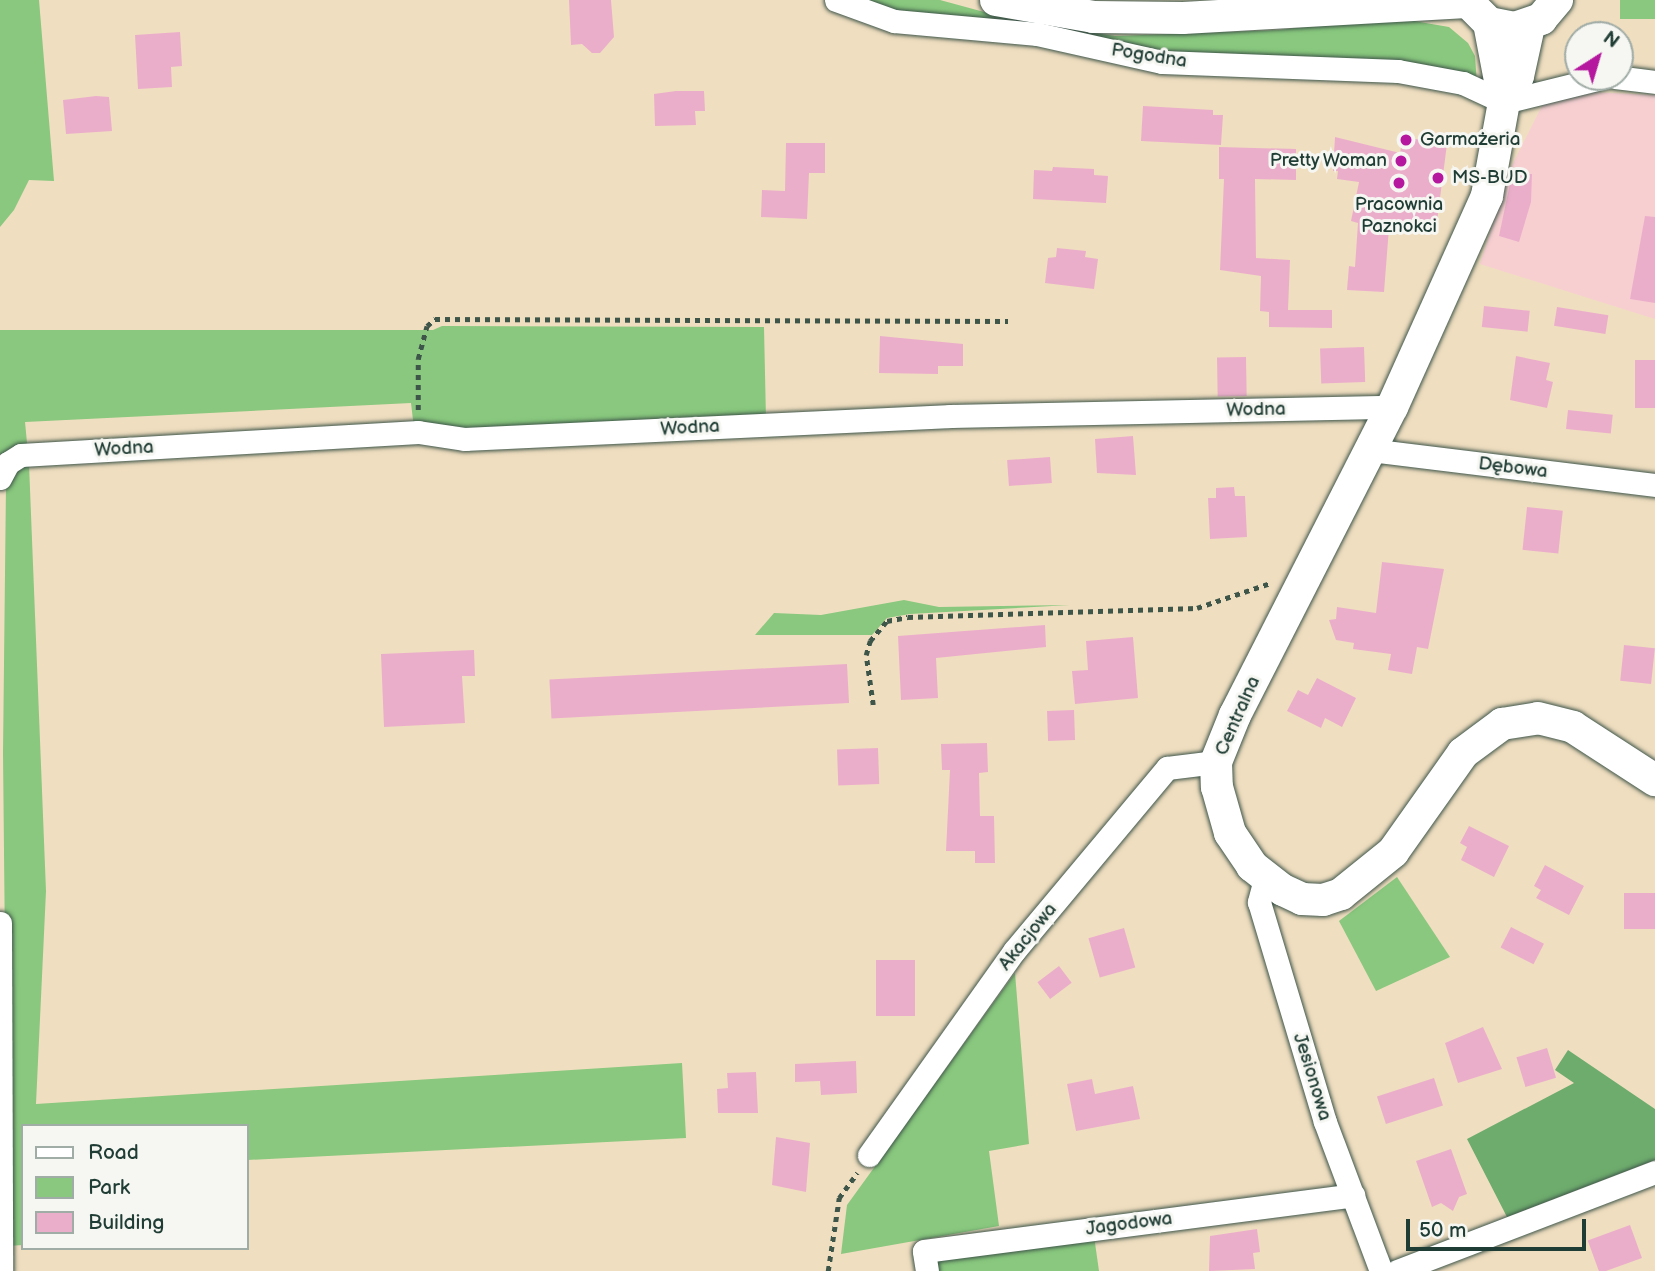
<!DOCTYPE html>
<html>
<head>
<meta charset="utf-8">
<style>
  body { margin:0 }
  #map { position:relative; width:1655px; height:1271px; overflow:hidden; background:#f0dec0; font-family:"Balsamiq Sans",sans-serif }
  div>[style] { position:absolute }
  .built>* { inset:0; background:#f7cfd1 }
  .green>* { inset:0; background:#89c87e; transform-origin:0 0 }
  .forest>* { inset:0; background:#6eac6d }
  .building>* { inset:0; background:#ebaeca; transform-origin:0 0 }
  .path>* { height:4.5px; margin-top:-2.25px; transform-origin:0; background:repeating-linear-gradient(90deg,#3e5549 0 5px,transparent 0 10px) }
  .roads { filter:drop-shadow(0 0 2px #3e5549) drop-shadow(0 0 2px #3e5549) }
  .street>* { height:23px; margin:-11.5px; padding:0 11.5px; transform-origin:11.5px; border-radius:11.5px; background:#fff }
  .secondary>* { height:32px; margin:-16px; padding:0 16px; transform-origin:16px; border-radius:16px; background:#fff }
  .dots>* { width:19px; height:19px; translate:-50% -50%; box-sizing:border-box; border:4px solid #f6f6f2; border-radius:50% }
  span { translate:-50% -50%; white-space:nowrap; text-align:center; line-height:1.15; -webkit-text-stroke:6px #f6f6f2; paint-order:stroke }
  .street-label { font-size:19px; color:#1f3d34 }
  .poi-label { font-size:19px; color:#1f3d34 }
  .left { translate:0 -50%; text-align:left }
  .right { translate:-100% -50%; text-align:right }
  .legend { position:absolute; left:21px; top:1124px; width:228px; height:126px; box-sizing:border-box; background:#f6f6f2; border:2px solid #a0aca6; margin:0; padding:9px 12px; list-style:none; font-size:21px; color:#1f3d34 }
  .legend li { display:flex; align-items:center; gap:14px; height:35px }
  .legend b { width:35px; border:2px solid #a0aca6 }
  .north { position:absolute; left:1564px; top:21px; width:70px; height:70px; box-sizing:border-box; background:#f6f6f2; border:2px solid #a0aca6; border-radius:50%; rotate:37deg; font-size:19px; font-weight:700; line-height:28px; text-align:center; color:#1f3d34 }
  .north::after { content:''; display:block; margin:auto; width:24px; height:32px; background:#b5179e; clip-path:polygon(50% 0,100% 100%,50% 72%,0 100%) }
  .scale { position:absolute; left:1406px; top:1219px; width:180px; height:32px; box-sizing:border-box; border:4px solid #1f3d34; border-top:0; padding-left:9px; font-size:21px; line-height:24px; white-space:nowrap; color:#1f3d34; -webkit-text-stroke:5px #f6f6f2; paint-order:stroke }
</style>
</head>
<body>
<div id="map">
  <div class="built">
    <i style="clip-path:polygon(1590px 92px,1655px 95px,1655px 319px,1480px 264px,1510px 169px,1543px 104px)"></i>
  </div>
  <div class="green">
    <i style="clip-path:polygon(0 0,39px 0,54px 181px,29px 180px,14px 210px,0 227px)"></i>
    <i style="clip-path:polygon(851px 0,940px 0,1024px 23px,1115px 36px,1279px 30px,1365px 19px,1414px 21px,1449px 27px,1468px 43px,1475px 56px,1477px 85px,1165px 56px,894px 15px)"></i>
    <i style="left:1655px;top:0;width:19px;height:35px;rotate:90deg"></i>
    <i style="clip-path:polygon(442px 326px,764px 327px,766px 420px,415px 437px,411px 403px,25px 422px,28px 453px,0 454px,0 330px,433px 330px)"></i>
    <i style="clip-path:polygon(29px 464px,46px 891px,36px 1104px,682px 1063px,686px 1138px,247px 1160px,247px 1126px,23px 1126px,23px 1245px,8px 1246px,3px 753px,6px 484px,17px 469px)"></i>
    <i style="clip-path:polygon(904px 600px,939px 607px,1070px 605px,910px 614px,887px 618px,872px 635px,755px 635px,774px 613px,821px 615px)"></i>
    <i style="clip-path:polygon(1397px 877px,1450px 957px,1376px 991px,1339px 921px)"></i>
    <i style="clip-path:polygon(1015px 973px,1029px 1144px,989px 1151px,999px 1226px,841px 1254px,847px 1205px)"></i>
    <i style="clip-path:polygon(1094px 1236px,1099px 1271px,938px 1271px,937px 1257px)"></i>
  </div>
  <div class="forest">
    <i style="clip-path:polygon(1568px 1050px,1655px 1109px,1655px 1160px,1507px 1217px,1467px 1139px,1574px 1083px,1555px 1070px)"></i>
  </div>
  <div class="building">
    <i style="clip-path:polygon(569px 0,611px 0,614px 37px,600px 53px,592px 53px,582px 44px,571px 45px)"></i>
    <i style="clip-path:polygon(180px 32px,182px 66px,171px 67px,172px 87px,138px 89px,135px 35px)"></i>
    <i style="clip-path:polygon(676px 91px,704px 91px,705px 111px,695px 111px,696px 125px,655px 126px,654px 94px)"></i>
    <i style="clip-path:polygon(96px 96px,109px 97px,112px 131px,66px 134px,63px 100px)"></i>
    <i style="clip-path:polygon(1143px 106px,1213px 110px,1213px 115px,1223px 115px,1221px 145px,1141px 141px)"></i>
    <i style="clip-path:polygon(1335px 137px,1400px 153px,1403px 137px,1447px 144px,1436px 229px,1394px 221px,1389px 228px,1384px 292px,1347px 290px,1349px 266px,1355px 267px,1358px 223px,1351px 221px,1359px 182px,1337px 179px,1338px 171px,1333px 171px)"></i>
    <i style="clip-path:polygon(786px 143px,825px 143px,825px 173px,809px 173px,807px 219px,761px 217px,762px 190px,785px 191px)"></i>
    <i style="clip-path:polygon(1219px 147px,1296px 149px,1296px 180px,1255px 179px,1256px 258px,1290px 260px,1288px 310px,1332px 310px,1332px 328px,1269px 327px,1269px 312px,1260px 311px,1261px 276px,1220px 270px,1224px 179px,1219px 179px)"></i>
    <i style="clip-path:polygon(1053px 167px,1094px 169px,1094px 175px,1108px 176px,1106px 203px,1033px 199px,1034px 170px,1052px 171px)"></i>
    <i style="clip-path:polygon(1512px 174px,1532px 174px,1531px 202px,1519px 242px,1499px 236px)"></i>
    <i style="clip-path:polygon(1645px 216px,1655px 217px,1655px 303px,1630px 299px)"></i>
    <i style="clip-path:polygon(1057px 248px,1086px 251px,1085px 257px,1098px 259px,1094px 289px,1045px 283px,1048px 258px,1056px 257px)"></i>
    <i style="left:1484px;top:306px;width:46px;height:21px;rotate:6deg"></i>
    <i style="left:1557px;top:307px;width:52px;height:19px;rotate:9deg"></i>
    <i style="clip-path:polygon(880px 336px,963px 344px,963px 366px,938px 366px,938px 374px,879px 373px)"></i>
    <i style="left:1364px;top:347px;width:35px;height:44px;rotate:88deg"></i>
    <i style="clip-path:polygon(1516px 356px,1550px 363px,1546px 380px,1553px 382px,1547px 408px,1510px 400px)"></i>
    <i style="left:1246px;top:357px;width:39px;height:29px;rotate:89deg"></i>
    <i style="left:1635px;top:360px;width:20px;height:48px"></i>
    <i style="left:1568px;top:410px;width:45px;height:19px;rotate:6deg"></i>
    <i style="clip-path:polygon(1133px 436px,1136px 475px,1097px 473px,1095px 439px)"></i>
    <i style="left:1050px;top:457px;width:26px;height:43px;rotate:86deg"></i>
    <i style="clip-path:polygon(1234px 487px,1235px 496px,1245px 496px,1247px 537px,1210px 539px,1208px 498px,1216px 498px,1216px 488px)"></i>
    <i style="left:1527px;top:507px;width:36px;height:43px;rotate:6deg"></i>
    <i style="clip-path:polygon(1382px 562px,1444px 569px,1428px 649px,1417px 647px,1412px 674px,1388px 670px,1391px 654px,1353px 649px,1354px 643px,1336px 640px,1329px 620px,1336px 619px,1337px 607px,1376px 613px)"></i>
    <i style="clip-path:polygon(1045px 625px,1046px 647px,936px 658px,938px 698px,901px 700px,898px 636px)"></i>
    <i style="clip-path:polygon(1133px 637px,1138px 698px,1075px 704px,1072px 671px,1088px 670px,1086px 641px)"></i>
    <i style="left:1624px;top:645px;width:31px;height:36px;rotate:6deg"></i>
    <i style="clip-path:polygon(474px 650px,475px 676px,462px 676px,465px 723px,384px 727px,381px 654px)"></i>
    <i style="left:847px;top:664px;width:39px;height:298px;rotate:87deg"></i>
    <i style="clip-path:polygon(1317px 678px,1356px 698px,1342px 727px,1325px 718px,1321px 728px,1287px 711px,1298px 690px,1308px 695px)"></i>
    <i style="left:1074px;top:710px;width:30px;height:27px;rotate:88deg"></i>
    <i style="clip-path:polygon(987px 743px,988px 772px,979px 773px,980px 816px,994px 816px,995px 863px,975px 863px,975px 851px,946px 851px,950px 770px,942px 770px,941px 744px)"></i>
    <i style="left:878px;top:748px;width:36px;height:41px;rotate:88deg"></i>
    <i style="clip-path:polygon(1469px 826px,1509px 846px,1494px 877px,1461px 860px,1467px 847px,1460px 843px)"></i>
    <i style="clip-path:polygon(1545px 865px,1584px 886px,1569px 915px,1536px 898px,1541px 890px,1534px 886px)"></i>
    <i style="left:1624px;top:893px;width:31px;height:36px"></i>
    <i style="left:1511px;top:927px;width:37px;height:23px;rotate:27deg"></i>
    <i style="left:1124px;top:928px;width:41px;height:37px;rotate:74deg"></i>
    <i style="left:915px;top:960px;width:56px;height:39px;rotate:90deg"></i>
    <i style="left:1059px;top:966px;width:21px;height:27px;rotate:53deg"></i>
    <i style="clip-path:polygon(1483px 1027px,1502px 1069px,1458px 1083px,1445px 1043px)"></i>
    <i style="left:1547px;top:1048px;width:31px;height:32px;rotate:73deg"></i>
    <i style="clip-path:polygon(856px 1061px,857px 1093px,821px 1095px,820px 1081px,795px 1082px,795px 1064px)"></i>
    <i style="clip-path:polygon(756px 1072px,758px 1113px,718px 1113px,717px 1089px,728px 1088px,727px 1073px)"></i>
    <i style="left:1434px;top:1078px;width:29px;height:60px;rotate:72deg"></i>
    <i style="clip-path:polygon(1092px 1079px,1095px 1094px,1133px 1086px,1140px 1119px,1076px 1131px,1067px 1084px)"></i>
    <i style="clip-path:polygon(776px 1137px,810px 1143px,806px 1192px,772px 1185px)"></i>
    <i style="clip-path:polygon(1451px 1149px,1467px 1194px,1459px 1197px,1453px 1211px,1441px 1203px,1432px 1207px,1416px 1161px)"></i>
    <i style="left:1630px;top:1225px;width:35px;height:45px;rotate:70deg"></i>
    <i style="clip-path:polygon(1257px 1229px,1260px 1252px,1253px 1253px,1255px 1269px,1209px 1271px,1210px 1236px)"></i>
  </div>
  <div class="path">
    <i style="left:418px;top:410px;width:51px;rotate:-90deg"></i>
    <i style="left:418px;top:359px;width:34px;rotate:-75deg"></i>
    <i style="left:427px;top:326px;width:11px;rotate:-41deg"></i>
    <i style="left:435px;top:319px;width:573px;rotate:0.2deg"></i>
    <i style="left:873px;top:705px;width:50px;rotate:-98deg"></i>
    <i style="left:866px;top:655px;width:15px;rotate:-74deg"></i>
    <i style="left:870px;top:641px;width:26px;rotate:-50deg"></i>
    <i style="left:887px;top:621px;width:21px;rotate:-11deg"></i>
    <i style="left:908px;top:617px;width:289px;rotate:-1.8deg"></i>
    <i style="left:1197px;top:608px;width:78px;rotate:-18.7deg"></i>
    <i style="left:828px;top:1271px;width:74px;rotate:-81.4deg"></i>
    <i style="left:839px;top:1198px;width:31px;rotate:-54deg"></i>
  </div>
  <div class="roads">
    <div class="street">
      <i style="left:836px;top:0;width:62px;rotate:19.9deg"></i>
      <i style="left:894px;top:21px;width:144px;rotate:5.2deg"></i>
      <i style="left:1037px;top:34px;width:128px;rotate:12.6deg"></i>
      <i style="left:1162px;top:62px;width:236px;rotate:2.2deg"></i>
      <i style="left:1398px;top:71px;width:66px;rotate:10.5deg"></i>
      <i style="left:1463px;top:83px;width:45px;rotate:24.9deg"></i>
      <i style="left:1504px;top:102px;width:104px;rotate:-13.9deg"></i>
      <i style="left:1615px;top:77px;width:40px;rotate:7.1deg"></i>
      <i style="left:1370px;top:450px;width:287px;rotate:7deg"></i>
      <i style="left:0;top:478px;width:17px;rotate:-62deg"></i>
      <i style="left:8px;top:463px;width:15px;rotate:-32deg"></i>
      <i style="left:21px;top:455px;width:398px;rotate:-3.3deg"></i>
      <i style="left:418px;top:432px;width:48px;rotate:8.5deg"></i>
      <i style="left:465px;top:439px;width:486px;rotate:-2.7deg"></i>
      <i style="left:950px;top:416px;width:442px;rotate:-1.2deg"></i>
      <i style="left:1265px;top:879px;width:24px;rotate:105deg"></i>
      <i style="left:1259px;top:902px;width:230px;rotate:73.3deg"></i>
      <i style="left:1325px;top:1122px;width:159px;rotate:69.4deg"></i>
      <i style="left:0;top:923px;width:348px;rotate:89.8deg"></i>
      <i style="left:869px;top:1155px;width:250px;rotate:-54.6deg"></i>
      <i style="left:1014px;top:951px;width:239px;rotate:-50.1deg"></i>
      <i style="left:1167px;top:768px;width:49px;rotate:-7deg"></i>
      <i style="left:927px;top:1271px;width:20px;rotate:-99deg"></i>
      <i style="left:924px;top:1251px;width:433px;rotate:-7.4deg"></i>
      <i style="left:1397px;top:1271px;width:276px;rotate:-21deg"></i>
    </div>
    <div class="secondary">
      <i style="left:996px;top:0;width:98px;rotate:9.9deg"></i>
      <i style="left:1093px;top:17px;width:90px;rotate:0.6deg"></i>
      <i style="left:1183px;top:18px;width:284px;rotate:-3.2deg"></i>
      <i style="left:1466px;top:0;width:33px;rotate:45deg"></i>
      <i style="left:1489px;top:23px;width:26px;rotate:11deg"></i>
      <i style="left:1515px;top:28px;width:28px;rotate:-19deg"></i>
      <i style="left:1541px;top:19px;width:25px;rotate:-50deg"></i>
      <i style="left:1489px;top:23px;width:80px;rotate:79.2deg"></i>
      <i style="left:1529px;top:26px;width:51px;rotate:102.4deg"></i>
      <i style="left:1518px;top:76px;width:30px;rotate:118deg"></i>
      <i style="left:1504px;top:102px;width:96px;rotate:100.3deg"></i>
      <i style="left:1487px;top:196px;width:231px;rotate:114.2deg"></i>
      <i style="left:1392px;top:407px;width:346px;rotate:117deg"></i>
      <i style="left:1235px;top:715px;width:51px;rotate:112deg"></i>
      <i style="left:1216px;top:762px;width:25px;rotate:88deg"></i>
      <i style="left:1217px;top:787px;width:48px;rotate:74.2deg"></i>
      <i style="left:1230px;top:833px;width:40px;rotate:56deg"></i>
      <i style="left:1252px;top:866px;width:39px;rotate:38deg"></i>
      <i style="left:1283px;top:890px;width:21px;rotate:25deg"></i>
      <i style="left:1302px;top:899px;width:21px;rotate:3deg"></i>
      <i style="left:1323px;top:900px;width:19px;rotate:-18deg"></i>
      <i style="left:1341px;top:894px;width:67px;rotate:-38.9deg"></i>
      <i style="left:1393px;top:852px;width:121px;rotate:-54.7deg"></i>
      <i style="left:1463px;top:753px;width:49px;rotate:-36.6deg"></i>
      <i style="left:1502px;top:724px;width:36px;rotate:-9deg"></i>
      <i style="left:1538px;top:718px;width:36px;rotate:14deg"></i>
      <i style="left:1573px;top:727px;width:98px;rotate:32.9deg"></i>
    </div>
  </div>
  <div class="dots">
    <i style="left:1406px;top:140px;background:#b5179e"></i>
    <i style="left:1401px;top:161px;background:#b5179e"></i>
    <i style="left:1438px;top:178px;background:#b5179e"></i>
    <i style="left:1399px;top:183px;background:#b5179e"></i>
  </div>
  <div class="street-label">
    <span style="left:1149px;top:56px;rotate:9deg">Pogodna</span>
    <span style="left:1256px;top:410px;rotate:-1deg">Wodna</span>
    <span style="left:690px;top:428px;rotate:-3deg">Wodna</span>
    <span style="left:124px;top:449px;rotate:-3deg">Wodna</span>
    <span style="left:1513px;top:468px;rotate:7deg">Dębowa</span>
    <span style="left:1238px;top:716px;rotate:-66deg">Centralna</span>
    <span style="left:1028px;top:937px;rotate:-51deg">Akacjowa</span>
    <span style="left:1312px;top:1077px;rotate:73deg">Jesionowa</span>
    <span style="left:1129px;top:1224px;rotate:-7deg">Jagodowa</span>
  </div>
  <div class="poi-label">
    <span class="left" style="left:1420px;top:140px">Garmażeria</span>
    <span class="right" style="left:1387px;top:161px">Pretty Woman</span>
    <span class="left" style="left:1452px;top:178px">MS-BUD</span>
    <span style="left:1399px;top:216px">Pracownia<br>Paznokci</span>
  </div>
  <ul class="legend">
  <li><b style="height:9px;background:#fff"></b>Road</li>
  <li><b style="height:19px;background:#89c87e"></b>Park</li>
  <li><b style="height:19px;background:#ebaeca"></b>Building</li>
  </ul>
  <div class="north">N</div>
  <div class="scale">50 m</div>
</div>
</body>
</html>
